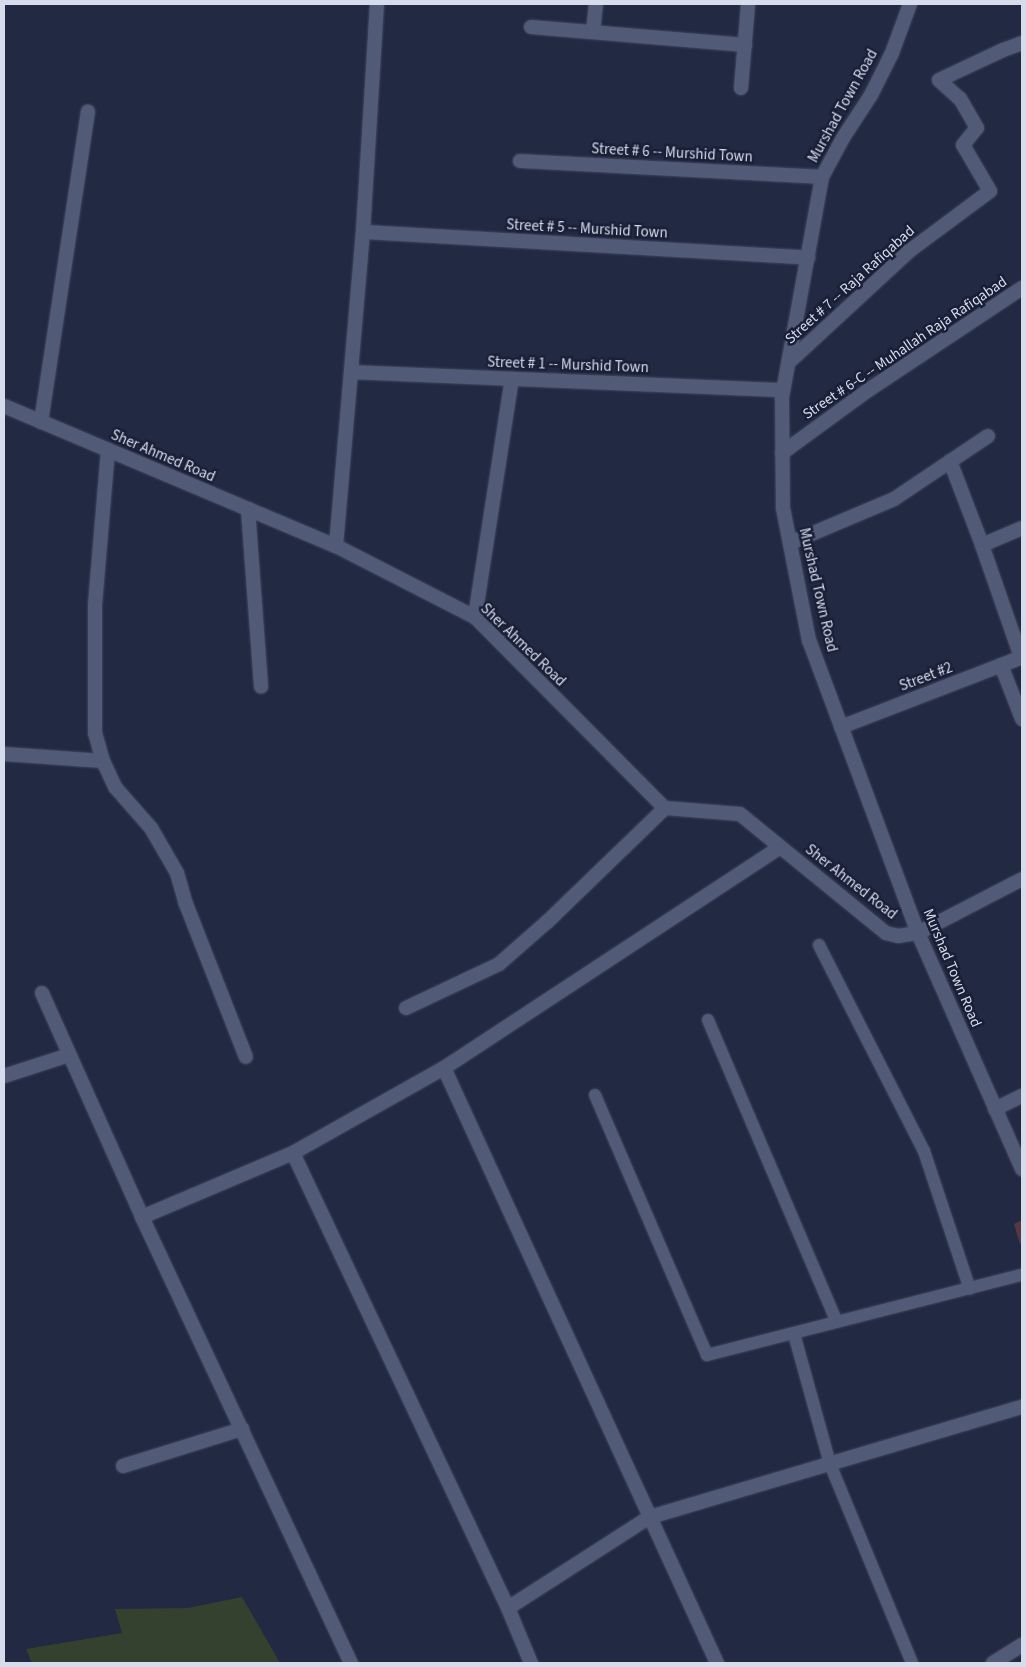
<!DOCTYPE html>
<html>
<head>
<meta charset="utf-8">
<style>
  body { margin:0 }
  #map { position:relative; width:1026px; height:1667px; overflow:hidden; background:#222942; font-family:"Source Sans 3",sans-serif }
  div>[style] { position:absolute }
  .green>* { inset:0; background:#34412f }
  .building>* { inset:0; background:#573842 }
  .roads { filter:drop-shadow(0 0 1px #41465b) drop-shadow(0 0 1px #41465b) }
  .service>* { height:12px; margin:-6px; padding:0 6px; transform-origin:6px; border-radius:6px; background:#515a76 }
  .minor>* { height:14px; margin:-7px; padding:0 7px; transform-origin:7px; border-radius:7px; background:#515a76 }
  .tertiary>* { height:14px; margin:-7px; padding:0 7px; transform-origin:7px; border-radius:7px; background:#515a76 }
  span { translate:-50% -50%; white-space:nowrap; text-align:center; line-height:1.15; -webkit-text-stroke:5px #191f37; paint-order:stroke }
  .street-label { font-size:15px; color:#d7dced }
  .frame { position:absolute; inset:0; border:5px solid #d7dced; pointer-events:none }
</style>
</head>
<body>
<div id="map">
  <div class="green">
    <i style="clip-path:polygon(242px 1597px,280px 1663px,32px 1663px,26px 1649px,122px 1633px,115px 1609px,188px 1608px)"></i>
  </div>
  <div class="building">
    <i style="clip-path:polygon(1022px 1220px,1022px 1243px,1020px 1244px,1014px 1224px)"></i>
  </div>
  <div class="roads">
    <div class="service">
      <i style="left:819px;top:945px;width:231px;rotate:63deg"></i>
      <i style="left:924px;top:1151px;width:145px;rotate:71.6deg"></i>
      <i style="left:708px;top:1020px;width:328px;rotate:66.9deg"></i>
      <i style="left:595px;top:1095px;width:283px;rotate:66.7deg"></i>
      <i style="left:707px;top:1355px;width:325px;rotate:-14.3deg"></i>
      <i style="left:794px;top:1334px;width:135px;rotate:74.5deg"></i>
      <i style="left:830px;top:1464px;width:215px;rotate:67.6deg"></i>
    </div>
    <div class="minor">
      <i style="left:531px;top:27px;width:215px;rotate:4.8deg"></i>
      <i style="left:593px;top:32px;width:28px;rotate:-84deg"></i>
      <i style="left:741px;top:88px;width:84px;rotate:-85.2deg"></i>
      <i style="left:520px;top:161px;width:302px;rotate:3deg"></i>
      <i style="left:363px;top:232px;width:446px;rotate:3.3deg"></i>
      <i style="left:789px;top:362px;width:162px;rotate:-42.7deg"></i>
      <i style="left:908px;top:252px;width:102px;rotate:-36.6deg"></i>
      <i style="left:990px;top:191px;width:53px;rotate:-120.4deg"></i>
      <i style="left:963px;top:145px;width:22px;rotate:-51deg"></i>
      <i style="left:977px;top:128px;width:34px;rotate:-120deg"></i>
      <i style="left:960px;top:99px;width:28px;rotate:-138deg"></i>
      <i style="left:939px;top:80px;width:71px;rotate:-25.1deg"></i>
      <i style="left:1003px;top:50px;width:20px;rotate:-20deg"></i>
      <i style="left:351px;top:372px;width:432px;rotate:2.4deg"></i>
      <i style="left:4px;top:406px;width:360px;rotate:22.9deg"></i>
      <i style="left:336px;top:546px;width:156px;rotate:27.1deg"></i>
      <i style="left:475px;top:617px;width:269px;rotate:45.2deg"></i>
      <i style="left:665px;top:808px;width:75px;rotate:4.6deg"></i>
      <i style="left:740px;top:814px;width:188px;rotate:39.2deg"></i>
      <i style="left:886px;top:933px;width:12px;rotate:14deg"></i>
      <i style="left:898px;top:936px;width:20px;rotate:-9deg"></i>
      <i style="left:918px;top:933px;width:117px;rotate:-27.4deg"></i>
      <i style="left:41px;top:422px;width:314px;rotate:-81.4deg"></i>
      <i style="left:108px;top:450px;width:156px;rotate:94.8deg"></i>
      <i style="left:95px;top:605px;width:128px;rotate:90deg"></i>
      <i style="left:95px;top:733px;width:29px;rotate:74deg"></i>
      <i style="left:103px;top:761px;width:29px;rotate:65deg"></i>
      <i style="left:115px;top:787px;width:55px;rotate:48.7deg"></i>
      <i style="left:151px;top:828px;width:52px;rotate:60deg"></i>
      <i style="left:177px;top:873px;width:32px;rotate:74deg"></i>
      <i style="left:186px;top:904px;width:164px;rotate:68.6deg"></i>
      <i style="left:782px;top:453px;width:105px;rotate:-36.1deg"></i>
      <i style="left:867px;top:391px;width:186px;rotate:-33.6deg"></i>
      <i style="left:950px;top:461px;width:90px;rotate:69.1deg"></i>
      <i style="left:248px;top:509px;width:178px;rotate:85.8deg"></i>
      <i style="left:790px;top:543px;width:113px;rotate:-22.9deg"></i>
      <i style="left:894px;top:499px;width:113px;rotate:-33.8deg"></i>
      <i style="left:336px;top:546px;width:315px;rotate:-85.1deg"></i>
      <i style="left:363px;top:232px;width:228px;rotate:-86.5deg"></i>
      <i style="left:475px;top:617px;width:241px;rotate:-81.2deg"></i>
      <i style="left:1021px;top:657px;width:119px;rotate:-109.2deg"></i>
      <i style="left:982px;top:545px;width:43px;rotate:-23deg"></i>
      <i style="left:1001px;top:665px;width:58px;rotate:68.7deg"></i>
      <i style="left:841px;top:727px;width:194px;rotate:-21.1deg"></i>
      <i style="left:4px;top:754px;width:99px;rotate:4deg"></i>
      <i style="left:42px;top:993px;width:245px;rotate:65.9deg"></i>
      <i style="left:142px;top:1217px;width:493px;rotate:64.9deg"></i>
      <i style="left:406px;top:1008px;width:103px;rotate:-25.3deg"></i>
      <i style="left:499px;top:964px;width:64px;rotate:-41.2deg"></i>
      <i style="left:547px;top:922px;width:164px;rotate:-44deg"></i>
      <i style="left:444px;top:1068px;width:655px;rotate:65.35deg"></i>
      <i style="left:4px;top:1076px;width:68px;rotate:-17.9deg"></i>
      <i style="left:995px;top:1109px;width:30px;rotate:-26deg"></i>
      <i style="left:293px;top:1153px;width:503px;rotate:64.71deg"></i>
      <i style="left:508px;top:1608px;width:60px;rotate:67.3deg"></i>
      <i style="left:142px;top:1217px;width:164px;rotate:-23deg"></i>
      <i style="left:293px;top:1153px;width:173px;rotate:-29.4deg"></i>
      <i style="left:444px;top:1068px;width:402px;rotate:-33.3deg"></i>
      <i style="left:123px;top:1466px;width:125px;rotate:-17.3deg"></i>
      <i style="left:508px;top:1608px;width:169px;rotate:-32.7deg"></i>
      <i style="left:650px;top:1517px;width:388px;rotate:-16.5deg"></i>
    </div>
    <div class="tertiary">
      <i style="left:910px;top:4px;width:52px;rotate:110.2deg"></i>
      <i style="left:892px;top:53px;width:47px;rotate:116.6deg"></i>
      <i style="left:871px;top:95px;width:51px;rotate:123.1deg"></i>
      <i style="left:843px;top:138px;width:44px;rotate:118.3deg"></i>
      <i style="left:822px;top:177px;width:225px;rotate:100.3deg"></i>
      <i style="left:782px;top:398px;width:110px;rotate:89.5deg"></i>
      <i style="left:783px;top:508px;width:135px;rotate:78.9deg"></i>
      <i style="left:809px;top:640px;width:313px;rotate:69.6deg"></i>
      <i style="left:918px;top:933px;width:258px;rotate:66.2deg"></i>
      <i style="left:993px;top:1663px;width:34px;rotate:-32deg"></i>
    </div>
  </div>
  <div class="street-label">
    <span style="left:843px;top:106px;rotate:-61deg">Murshad Town Road</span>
    <span style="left:672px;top:153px;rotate:3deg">Street # 6 -- Murshid Town</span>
    <span style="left:587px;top:229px;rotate:3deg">Street # 5 -- Murshid Town</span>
    <span style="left:850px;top:285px;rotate:-42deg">Street # 7 -- Raja Rafiqabad</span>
    <span style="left:905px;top:348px;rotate:-34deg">Street # 6-C -- Muhallah Raja Rafiqabad</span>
    <span style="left:568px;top:365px;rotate:2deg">Street # 1 -- Murshid Town</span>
    <span style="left:163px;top:456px;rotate:23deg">Sher Ahmed Road</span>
    <span style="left:818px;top:590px;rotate:77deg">Murshad Town Road</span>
    <span style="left:523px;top:645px;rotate:44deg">Sher Ahmed Road</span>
    <span style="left:926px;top:677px;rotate:-21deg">Street #2</span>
    <span style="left:851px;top:882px;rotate:38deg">Sher Ahmed Road</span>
    <span style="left:952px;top:968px;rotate:67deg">Murshad Town Road</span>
  </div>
  <div class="frame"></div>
</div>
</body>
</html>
